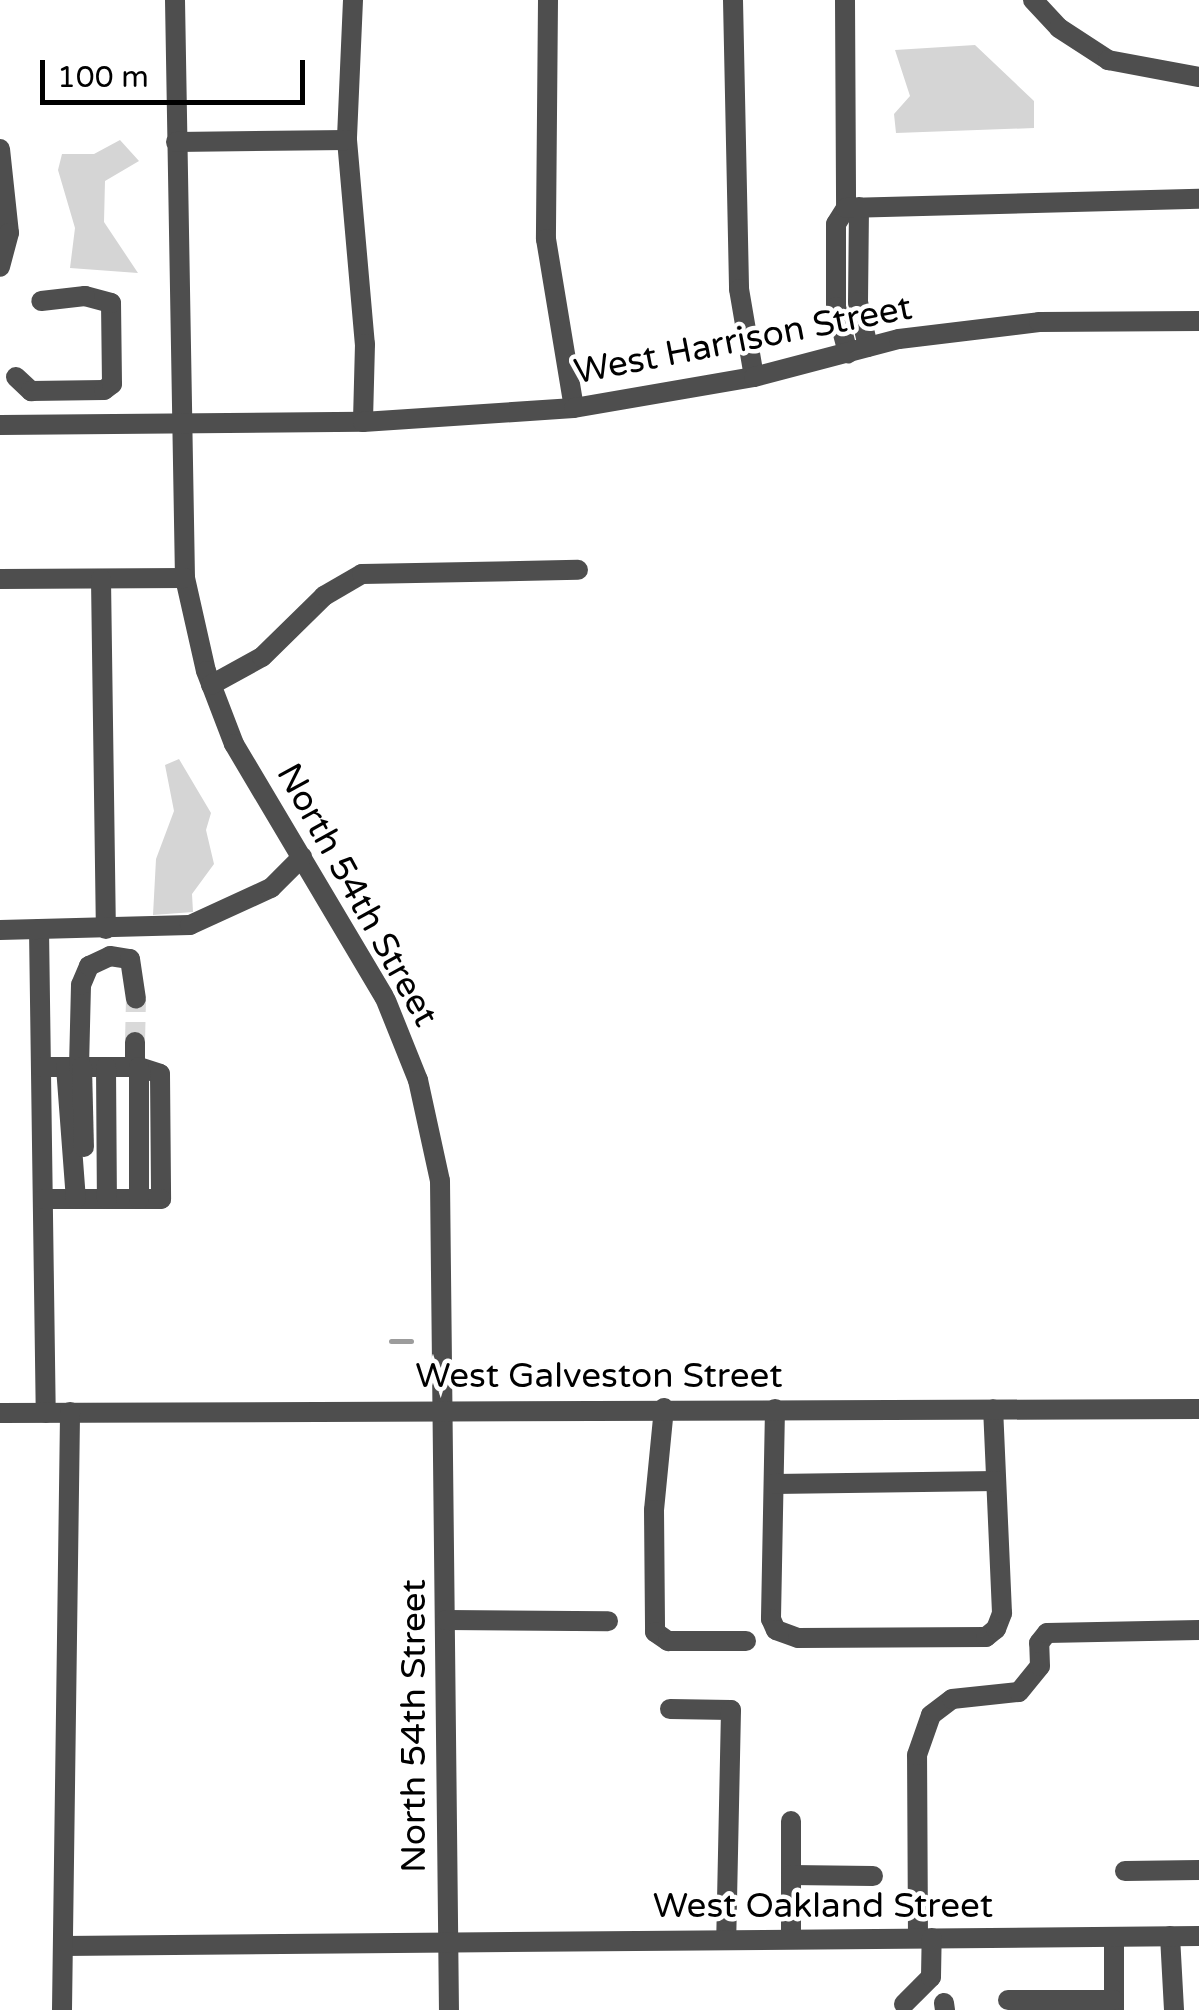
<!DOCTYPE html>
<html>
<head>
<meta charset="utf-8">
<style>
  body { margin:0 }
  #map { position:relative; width:1199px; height:2010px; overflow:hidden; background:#fff; font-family:"Varela Round",sans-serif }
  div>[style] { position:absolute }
  .green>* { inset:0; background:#d5d5d5 }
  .stream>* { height:5px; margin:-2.5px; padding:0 2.5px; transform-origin:2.5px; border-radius:2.5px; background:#9c9c9c }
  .minor-tunnel>* { height:20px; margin-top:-10px; transform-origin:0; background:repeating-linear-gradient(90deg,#d9d9d9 0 20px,transparent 0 30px) }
  .minor>* { height:20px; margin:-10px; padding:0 10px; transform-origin:10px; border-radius:10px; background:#4e4e4e }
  span { translate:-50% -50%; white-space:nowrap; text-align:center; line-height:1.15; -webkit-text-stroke:9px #fff; paint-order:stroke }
  .street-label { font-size:35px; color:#000 }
  .scale { position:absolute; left:40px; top:60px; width:265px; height:45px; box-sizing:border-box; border:5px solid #000; border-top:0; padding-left:12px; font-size:30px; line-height:35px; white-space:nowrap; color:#000; -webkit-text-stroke:8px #fff; paint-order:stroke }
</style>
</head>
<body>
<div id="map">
  <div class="green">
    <i style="clip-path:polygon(975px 45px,1034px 101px,1034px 128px,896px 133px,894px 114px,910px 96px,895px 50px)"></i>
    <i style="clip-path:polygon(120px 140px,139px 161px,105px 181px,104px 222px,138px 273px,70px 268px,75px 228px,58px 170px,62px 154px,94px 154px)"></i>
    <i style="clip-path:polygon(179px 759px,211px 813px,206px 830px,214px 864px,192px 894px,193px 912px,153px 915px,156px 859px,174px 811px,165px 765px)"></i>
  </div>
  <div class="stream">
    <i style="left:391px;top:1341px;width:20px"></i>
  </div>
  <div class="minor-tunnel">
    <i style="left:135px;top:1042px;width:43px;rotate:-88.7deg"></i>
  </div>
  <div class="minor">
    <i style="left:175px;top:0;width:578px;rotate:89.01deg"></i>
    <i style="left:185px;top:578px;width:95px;rotate:77.3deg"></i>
    <i style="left:206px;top:671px;width:78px;rotate:69deg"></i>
    <i style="left:234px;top:744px;width:295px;rotate:59.3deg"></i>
    <i style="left:385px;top:998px;width:88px;rotate:68.1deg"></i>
    <i style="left:418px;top:1080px;width:103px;rotate:77.7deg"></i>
    <i style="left:440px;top:1181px;width:829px;rotate:89.38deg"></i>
    <i style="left:353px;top:0;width:140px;rotate:92.5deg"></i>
    <i style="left:347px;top:140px;width:205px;rotate:85deg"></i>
    <i style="left:365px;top:344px;width:78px;rotate:91.5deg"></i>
    <i style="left:548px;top:0;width:239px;rotate:90.5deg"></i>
    <i style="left:546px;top:239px;width:171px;rotate:80.6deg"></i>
    <i style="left:733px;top:0;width:289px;rotate:88.8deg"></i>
    <i style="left:739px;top:289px;width:89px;rotate:80.3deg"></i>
    <i style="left:845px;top:0;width:208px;rotate:89.7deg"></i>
    <i style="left:846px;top:208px;width:19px;rotate:122deg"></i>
    <i style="left:836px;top:224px;width:83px;rotate:90deg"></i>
    <i style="left:836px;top:307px;width:48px;rotate:75.4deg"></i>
    <i style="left:1033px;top:0;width:38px;rotate:47deg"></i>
    <i style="left:1059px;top:28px;width:59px;rotate:33.1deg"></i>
    <i style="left:1108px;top:60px;width:93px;rotate:10.6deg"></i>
    <i style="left:176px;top:142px;width:171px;rotate:-0.7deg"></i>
    <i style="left:0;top:149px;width:84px;rotate:83.9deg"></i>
    <i style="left:9px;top:233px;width:35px;rotate:105deg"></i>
    <i style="left:859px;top:207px;width:95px;rotate:90.6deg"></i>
    <i style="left:858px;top:302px;width:46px;rotate:77.5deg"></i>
    <i style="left:846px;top:208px;width:353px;rotate:-1.5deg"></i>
    <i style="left:16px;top:377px;width:21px;rotate:43deg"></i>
    <i style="left:31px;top:391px;width:73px;rotate:-0.8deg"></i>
    <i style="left:104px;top:390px;width:10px;rotate:-37deg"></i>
    <i style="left:112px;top:384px;width:81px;rotate:-90.7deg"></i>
    <i style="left:111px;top:303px;width:27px;rotate:-165deg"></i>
    <i style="left:85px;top:296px;width:44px;rotate:173.5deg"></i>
    <i style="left:0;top:425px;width:363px;rotate:-0.5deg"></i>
    <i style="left:363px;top:422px;width:211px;rotate:-3.8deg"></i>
    <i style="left:574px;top:408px;width:183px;rotate:-9.8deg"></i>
    <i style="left:754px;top:377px;width:150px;rotate:-14.7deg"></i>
    <i style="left:899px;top:339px;width:141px;rotate:-6.9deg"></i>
    <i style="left:1039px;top:322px;width:160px;rotate:-0.4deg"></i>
    <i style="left:0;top:579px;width:185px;rotate:-0.3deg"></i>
    <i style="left:101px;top:579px;width:350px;rotate:89.2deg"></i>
    <i style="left:211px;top:685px;width:58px;rotate:-28.8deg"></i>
    <i style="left:262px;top:657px;width:87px;rotate:-44.5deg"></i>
    <i style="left:324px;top:596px;width:44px;rotate:-30.1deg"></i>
    <i style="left:362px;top:574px;width:216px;rotate:-1.1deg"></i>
    <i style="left:39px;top:929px;width:484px;rotate:89.2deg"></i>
    <i style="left:0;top:930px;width:190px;rotate:-1.5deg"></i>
    <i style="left:190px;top:925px;width:89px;rotate:-24.6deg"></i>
    <i style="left:271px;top:888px;width:44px;rotate:-45deg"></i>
    <i style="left:135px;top:1042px;width:25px;rotate:90deg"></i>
    <i style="left:41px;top:1067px;width:98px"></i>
    <i style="left:139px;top:1067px;width:22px;rotate:18deg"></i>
    <i style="left:160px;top:1074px;width:125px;rotate:89.5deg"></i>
    <i style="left:161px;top:1199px;width:118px;rotate:180deg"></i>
    <i style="left:66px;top:1067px;width:132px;rotate:85.7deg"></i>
    <i style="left:79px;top:1067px;width:82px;rotate:-88.6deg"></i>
    <i style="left:81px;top:985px;width:21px;rotate:-67deg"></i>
    <i style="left:89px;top:966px;width:23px;rotate:-25deg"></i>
    <i style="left:110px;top:956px;width:20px;rotate:9deg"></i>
    <i style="left:130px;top:959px;width:40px;rotate:81.5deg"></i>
    <i style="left:82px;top:1067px;width:80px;rotate:88.6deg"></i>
    <i style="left:106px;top:1067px;width:132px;rotate:89.6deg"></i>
    <i style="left:139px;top:1067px;width:132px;rotate:90deg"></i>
    <i style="left:664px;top:1408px;width:102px;rotate:95.6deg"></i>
    <i style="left:654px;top:1510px;width:122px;rotate:89.5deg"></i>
    <i style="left:655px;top:1632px;width:16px;rotate:35deg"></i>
    <i style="left:668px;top:1641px;width:78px"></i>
    <i style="left:775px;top:1409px;width:210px;rotate:91.1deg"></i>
    <i style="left:771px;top:1619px;width:12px;rotate:66deg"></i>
    <i style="left:776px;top:1630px;width:23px;rotate:20deg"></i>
    <i style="left:798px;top:1638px;width:188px;rotate:-0.3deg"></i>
    <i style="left:986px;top:1637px;width:13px;rotate:-39deg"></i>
    <i style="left:996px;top:1629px;width:17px;rotate:-69deg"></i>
    <i style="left:1002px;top:1613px;width:204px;rotate:-92.5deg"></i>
    <i style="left:0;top:1413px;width:1199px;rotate:-0.19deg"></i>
    <i style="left:774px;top:1484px;width:222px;rotate:-0.8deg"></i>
    <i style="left:446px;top:1620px;width:162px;rotate:0.4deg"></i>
    <i style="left:670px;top:1709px;width:61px;rotate:0.9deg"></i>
    <i style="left:731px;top:1710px;width:230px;rotate:91.2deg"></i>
    <i style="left:791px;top:1821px;width:118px;rotate:90deg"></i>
    <i style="left:1125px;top:1871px;width:74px;rotate:-0.8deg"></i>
    <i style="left:791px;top:1875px;width:82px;rotate:0.7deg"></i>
    <i style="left:1170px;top:1936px;width:74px;rotate:86.9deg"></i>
    <i style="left:1114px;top:1937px;width:73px;rotate:90deg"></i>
    <i style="left:918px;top:1938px;width:183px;rotate:-90.3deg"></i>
    <i style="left:917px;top:1755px;width:42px;rotate:-70.7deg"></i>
    <i style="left:931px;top:1715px;width:26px;rotate:-37deg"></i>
    <i style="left:952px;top:1699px;width:67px;rotate:-6deg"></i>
    <i style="left:1019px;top:1692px;width:33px;rotate:-51deg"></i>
    <i style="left:1040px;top:1666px;width:23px;rotate:-92deg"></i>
    <i style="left:1039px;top:1643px;width:13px;rotate:-51deg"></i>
    <i style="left:1047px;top:1633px;width:152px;rotate:-1.1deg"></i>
    <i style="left:63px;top:1946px;width:1136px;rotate:-0.5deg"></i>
    <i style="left:1008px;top:2000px;width:106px"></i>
    <i style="left:944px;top:2003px;width:7px;rotate:82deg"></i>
    <i style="left:904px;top:2004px;width:38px;rotate:-45deg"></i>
    <i style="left:931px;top:1977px;width:39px;rotate:-89deg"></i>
    <i style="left:62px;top:2010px;width:598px;rotate:-89.23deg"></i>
  </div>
  <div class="street-label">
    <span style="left:743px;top:340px;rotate:-11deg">West Harrison Street</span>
    <span style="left:357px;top:895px;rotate:61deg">North 54th Street</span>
    <span style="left:599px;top:1376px">West Galveston Street</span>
    <span style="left:414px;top:1726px;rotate:-90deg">North 54th Street</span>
    <span style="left:823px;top:1906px">West Oakland Street</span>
  </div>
  <div class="scale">100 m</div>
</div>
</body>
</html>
